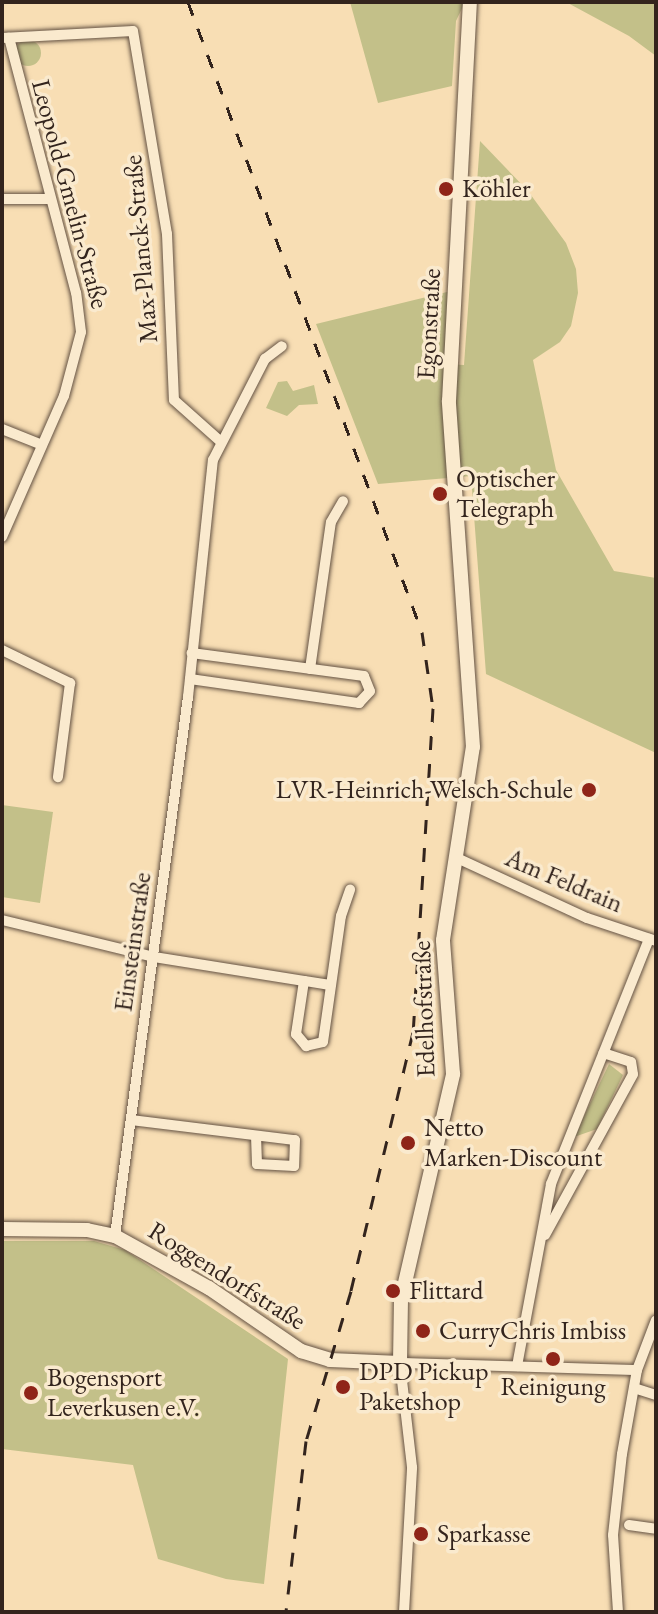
<!DOCTYPE html>
<html>
<head>
<meta charset="utf-8">
<style>
  body { margin:0 }
  #map { position:relative; width:658px; height:1614px; overflow:hidden; background:#f8deb4; font-family:"EB Garamond",serif }
  div>[style] { position:absolute }
  .green>* { inset:0; background:#c3c089 }
  .round { border-radius:50% }
  .roads { filter:drop-shadow(0 0 2px #645243) drop-shadow(0 0 2px #645243) }
  .street>* { height:10px; margin:-5px; padding:0 5px; transform-origin:5px; border-radius:5px; background:#faeace }
  .secondary>* { height:14px; margin:-7px; padding:0 7px; transform-origin:7px; border-radius:7px; background:#faeace }
  .rail>* { height:3px; margin-top:-1.5px; transform-origin:0; background:repeating-linear-gradient(90deg,#33241d 0 14px,transparent 0 28px) }
  .dots>* { width:22px; height:22px; translate:-50% -50%; box-sizing:border-box; border:4px solid #faeace; border-radius:50% }
  span { translate:-50% -50%; white-space:nowrap; text-align:center; line-height:1.15; -webkit-text-stroke:7px #faeace; paint-order:stroke }
  .poi-label { font-size:26px; color:#33241d }
  .left { translate:0 -50%; text-align:left }
  .right { translate:-100% -50%; text-align:right }
  .street-label { font-size:26px; color:#33241d }
  .frame { position:absolute; inset:0; border:4px solid #33241d; pointer-events:none }
</style>
</head>
<body>
<div id="map">
  <div class="green">
    <i style="clip-path:polygon(350px 2px,465px 2px,456px 21px,452px 86px,378px 103px)"></i>
    <i style="clip-path:polygon(566px 2px,656px 2px,656px 56px,629px 36px)"></i>
    <i class="round" style="left:15px;top:40px;width:26px;height:26px"></i>
    <i style="clip-path:polygon(480px 141px,528px 191px,566px 243px,576px 269px,578px 293px,571px 326px,560px 342px,533px 360px,556px 470px,614px 571px,656px 578px,656px 753px,486px 674px,471px 476px,378px 484px,316px 324px,451px 291px,447px 364px,464px 365px)"></i>
    <i style="clip-path:polygon(287px 381px,293px 391px,314px 385px,318px 404px,299px 405px,287px 416px,266px 408px,278px 382px)"></i>
    <i style="clip-path:polygon(2px 805px,53px 812px,40px 903px,2px 897px)"></i>
    <i style="clip-path:polygon(609px 1064px,623px 1075px,597px 1129px,574px 1137px)"></i>
    <i style="clip-path:polygon(2px 1241px,94px 1241px,125px 1250px,288px 1359px,264px 1584px,226px 1579px,158px 1559px,133px 1465px,2px 1449px)"></i>
  </div>
  <div class="roads">
    <div class="street">
      <i style="left:2px;top:38px;width:131px;rotate:-3.1deg"></i>
      <i style="left:133px;top:31px;width:206px;rotate:80.5deg"></i>
      <i style="left:167px;top:234px;width:166px;rotate:87.6deg"></i>
      <i style="left:174px;top:400px;width:62px;rotate:41.7deg"></i>
      <i style="left:2px;top:199px;width:47px"></i>
      <i style="left:2px;top:429px;width:43px;rotate:21.8deg"></i>
      <i style="left:2px;top:537px;width:154px;rotate:-66.3deg"></i>
      <i style="left:64px;top:396px;width:66px;rotate:-75.1deg"></i>
      <i style="left:81px;top:332px;width:39px;rotate:-97deg"></i>
      <i style="left:76px;top:293px;width:264px;rotate:-104.7deg"></i>
      <i style="left:2px;top:650px;width:76px;rotate:25.9deg"></i>
      <i style="left:70px;top:683px;width:95px;rotate:97.3deg"></i>
      <i style="left:310px;top:669px;width:148px;rotate:-81.9deg"></i>
      <i style="left:331px;top:522px;width:24px;rotate:-60deg"></i>
      <i style="left:190px;top:679px;width:171px;rotate:8.1deg"></i>
      <i style="left:359px;top:703px;width:16px;rotate:-47deg"></i>
      <i style="left:370px;top:691px;width:16px;rotate:-112deg"></i>
      <i style="left:364px;top:676px;width:174px;rotate:-172.4deg"></i>
      <i style="left:457px;top:858px;width:143px;rotate:24.8deg"></i>
      <i style="left:587px;top:918px;width:73px;rotate:18.4deg"></i>
      <i style="left:2px;top:920px;width:156px;rotate:13.7deg"></i>
      <i style="left:154px;top:957px;width:152px;rotate:9.1deg"></i>
      <i style="left:330px;top:985px;width:26px;rotate:-171deg"></i>
      <i style="left:304px;top:981px;width:54px;rotate:98.6deg"></i>
      <i style="left:296px;top:1034px;width:16px;rotate:50deg"></i>
      <i style="left:306px;top:1046px;width:17px;rotate:-13deg"></i>
      <i style="left:323px;top:1042px;width:127px;rotate:-81.9deg"></i>
      <i style="left:341px;top:916px;width:28px;rotate:-71deg"></i>
      <i style="left:131px;top:1120px;width:165px;rotate:7deg"></i>
      <i style="left:295px;top:1140px;width:26px;rotate:92deg"></i>
      <i style="left:294px;top:1166px;width:37px;rotate:-177deg"></i>
      <i style="left:257px;top:1164px;width:28px;rotate:-92deg"></i>
      <i style="left:545px;top:1235px;width:183px;rotate:-61.3deg"></i>
      <i style="left:633px;top:1074px;width:12px;rotate:-99deg"></i>
      <i style="left:631px;top:1062px;width:29px;rotate:-162deg"></i>
      <i style="left:115px;top:1236px;width:544px;rotate:-82.29deg"></i>
      <i style="left:188px;top:697px;width:238px;rotate:-84deg"></i>
      <i style="left:213px;top:460px;width:114px;rotate:-62.8deg"></i>
      <i style="left:265px;top:359px;width:21px;rotate:-37deg"></i>
      <i style="left:517px;top:1366px;width:185px;rotate:-79.4deg"></i>
      <i style="left:551px;top:1184px;width:264px;rotate:-68.2deg"></i>
      <i style="left:634px;top:1388px;width:23px;rotate:18deg"></i>
      <i style="left:629px;top:1525px;width:27px;rotate:8deg"></i>
      <i style="left:404px;top:1612px;width:145px;rotate:-86.8deg"></i>
      <i style="left:412px;top:1467px;width:105px;rotate:-96.6deg"></i>
      <i style="left:400px;top:1363px;width:237px;rotate:1.7deg"></i>
      <i style="left:618px;top:1612px;width:77px;rotate:-93.7deg"></i>
      <i style="left:613px;top:1535px;width:81px;rotate:-83.7deg"></i>
      <i style="left:622px;top:1454px;width:85px;rotate:-79.9deg"></i>
      <i style="left:637px;top:1370px;width:53px;rotate:-69.2deg"></i>
    </div>
    <div class="secondary">
      <i style="left:2px;top:1229px;width:85px;rotate:0.7deg"></i>
      <i style="left:87px;top:1230px;width:29px;rotate:12deg"></i>
      <i style="left:115px;top:1236px;width:107px;rotate:29deg"></i>
      <i style="left:209px;top:1288px;width:112px;rotate:34.4deg"></i>
      <i style="left:301px;top:1351px;width:30px;rotate:17deg"></i>
      <i style="left:330px;top:1360px;width:70px;rotate:2.5deg"></i>
      <i style="left:400px;top:1363px;width:63px;rotate:-89.1deg"></i>
      <i style="left:401px;top:1300px;width:232px;rotate:-77deg"></i>
      <i style="left:453px;top:1074px;width:134px;rotate:-94.3deg"></i>
      <i style="left:443px;top:940px;width:195px;rotate:-81.2deg"></i>
      <i style="left:473px;top:747px;width:347px;rotate:-94deg"></i>
      <i style="left:449px;top:401px;width:400px;rotate:-87deg"></i>
    </div>
  </div>
  <div class="rail">
    <i style="left:188px;top:2px;width:672px;rotate:69.62deg"></i>
    <i style="left:422px;top:632px;width:77px;rotate:81.8deg"></i>
    <i style="left:433px;top:708px;width:325px;rotate:93.5deg"></i>
    <i style="left:413px;top:1032px;width:266px;rotate:103.5deg"></i>
    <i style="left:351px;top:1291px;width:157px;rotate:106.7deg"></i>
    <i style="left:306px;top:1441px;width:172px;rotate:96.7deg"></i>
  </div>
  <div class="dots">
    <i style="left:446px;top:189px;background:#8f2418"></i>
    <i style="left:440px;top:494px;background:#8f2418"></i>
    <i style="left:589px;top:790px;background:#8f2418"></i>
    <i style="left:408px;top:1143px;background:#8f2418"></i>
    <i style="left:393px;top:1291px;background:#8f2418"></i>
    <i style="left:423px;top:1331px;background:#8f2418"></i>
    <i style="left:553px;top:1359px;background:#8f2418"></i>
    <i style="left:343px;top:1387px;background:#8f2418"></i>
    <i style="left:31px;top:1393px;background:#8f2418"></i>
    <i style="left:421px;top:1534px;background:#8f2418"></i>
  </div>
  <div class="poi-label">
    <span class="left" style="left:462px;top:189px">Köhler</span>
    <span class="left" style="left:456px;top:494px">Optischer<br>Telegraph</span>
    <span class="right" style="left:573px;top:790px">LVR-Heinrich-Welsch-Schule</span>
    <span class="left" style="left:424px;top:1143px">Netto<br>Marken-Discount</span>
    <span class="left" style="left:409px;top:1291px">Flittard</span>
    <span class="left" style="left:439px;top:1331px">CurryChris Imbiss</span>
    <span class="left" style="left:359px;top:1387px">DPD Pickup<br>Paketshop</span>
    <span class="left" style="left:47px;top:1393px">Bogensport<br>Leverkusen e.V.</span>
    <span style="left:553px;top:1387px">Reinigung</span>
    <span class="left" style="left:437px;top:1534px">Sparkasse</span>
  </div>
  <div class="street-label">
    <span style="left:70px;top:194px;rotate:75deg">Leopold-Gmelin-Straße</span>
    <span style="left:141px;top:249px;rotate:-95deg">Max-Planck-Straße</span>
    <span style="left:429px;top:324px;rotate:-87deg">Egonstraße</span>
    <span style="left:564px;top:881px;rotate:23deg">Am Feldrain</span>
    <span style="left:133px;top:942px;rotate:-82deg">Einsteinstraße</span>
    <span style="left:424px;top:1009px;rotate:-92deg">Edelhofstraße</span>
    <span style="left:227px;top:1276px;rotate:32deg">Roggendorfstraße</span>
  </div>
  <div class="frame"></div>
</div>
</body>
</html>
